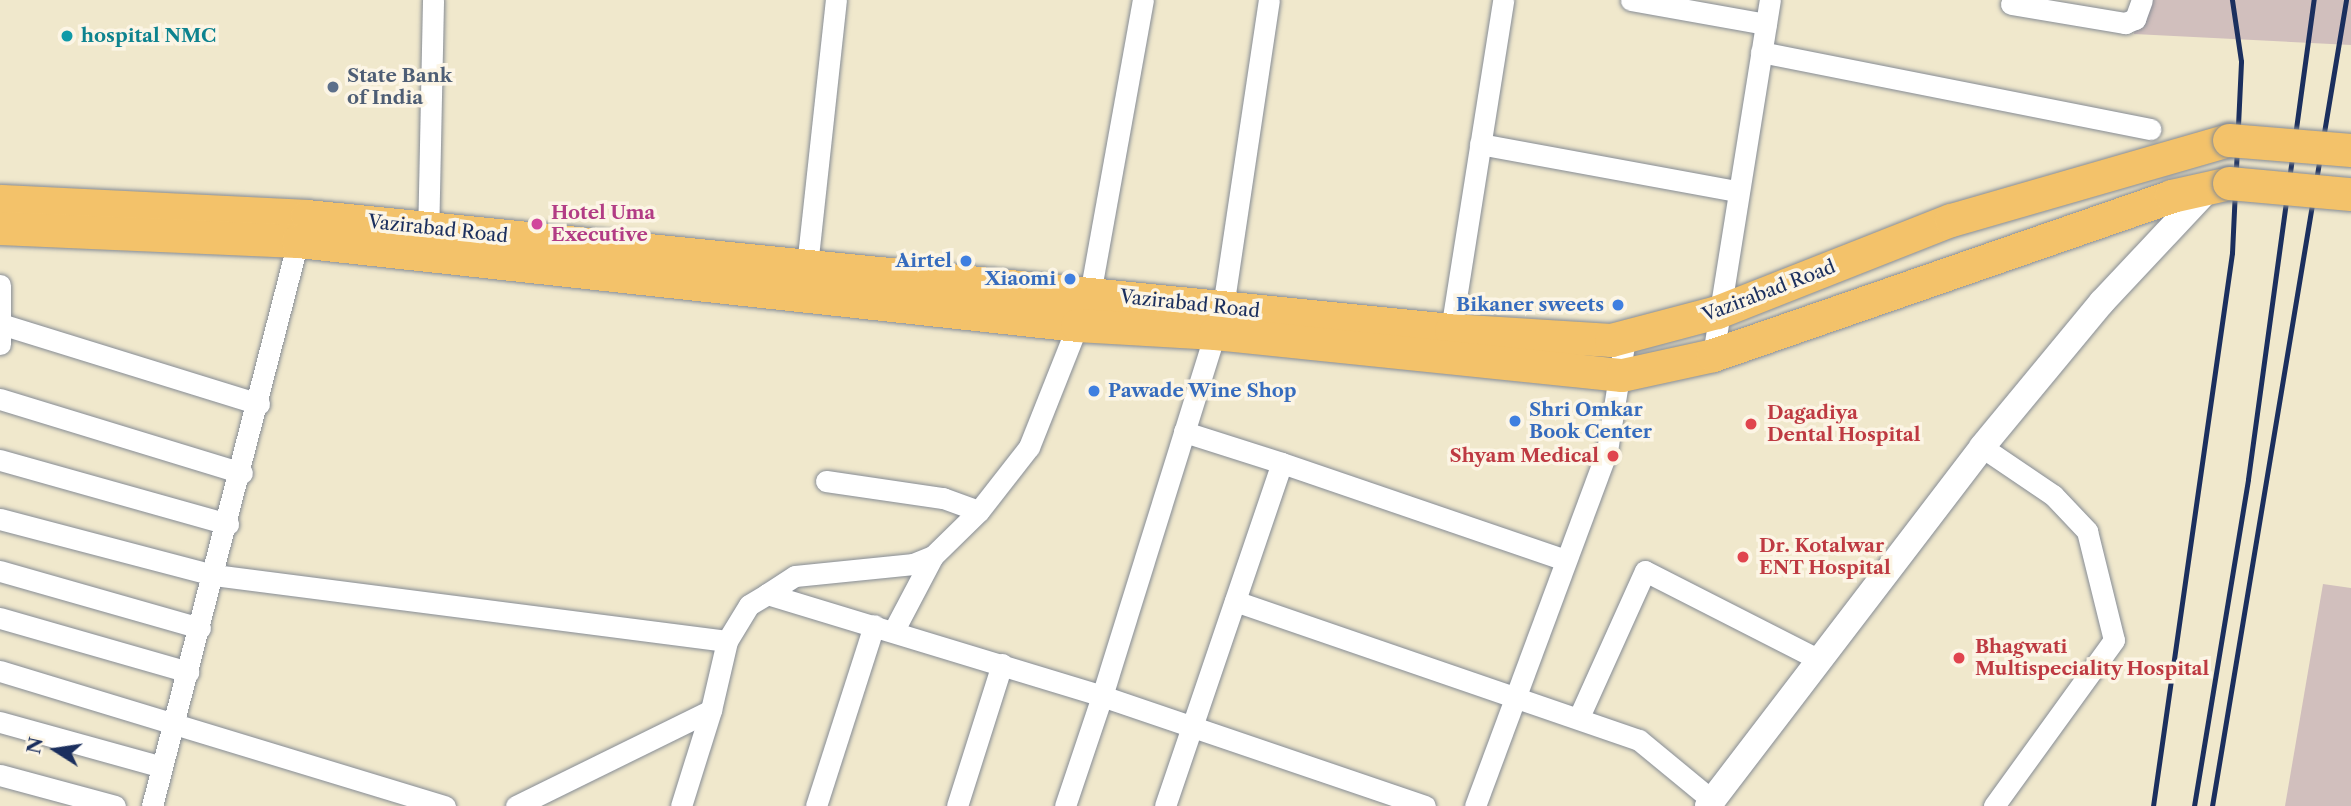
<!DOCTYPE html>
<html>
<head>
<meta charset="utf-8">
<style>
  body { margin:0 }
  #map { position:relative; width:2351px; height:806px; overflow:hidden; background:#f0e8cc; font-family:"Libre Caslon Text",serif }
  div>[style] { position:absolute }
  .industrial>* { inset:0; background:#d1bfbd }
  .roads { filter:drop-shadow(0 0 2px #868c95) drop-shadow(0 0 2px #868c95) }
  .minor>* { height:21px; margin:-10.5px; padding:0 10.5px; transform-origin:10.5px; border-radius:10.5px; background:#fff }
  .tertiary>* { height:26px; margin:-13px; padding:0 13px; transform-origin:13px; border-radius:13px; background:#fff }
  .primary>* { height:33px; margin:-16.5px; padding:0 16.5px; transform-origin:16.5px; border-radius:16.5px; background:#f3c26a }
  .rail>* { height:5px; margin:-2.5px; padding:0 2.5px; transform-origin:2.5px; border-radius:2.5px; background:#1b2f5e }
  .bridges { filter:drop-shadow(0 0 2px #868c95) drop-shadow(0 0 2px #868c95) }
  .primary-bridge>* { height:33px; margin:-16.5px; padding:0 16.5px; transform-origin:16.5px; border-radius:16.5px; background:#f3c26a }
  .dots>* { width:19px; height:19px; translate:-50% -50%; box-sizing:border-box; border:4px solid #fcf5e5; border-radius:50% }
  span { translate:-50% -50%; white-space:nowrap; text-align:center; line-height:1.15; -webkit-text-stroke:7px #fcf5e5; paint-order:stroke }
  .culture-label { font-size:19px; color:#0d838f; font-weight:700 }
  .left { translate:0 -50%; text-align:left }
  .service-label { font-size:19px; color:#4e5e75; font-weight:700 }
  .hotel-label { font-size:19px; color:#b23c85; font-weight:700 }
  .street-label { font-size:19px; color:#1b2f5e }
  .shop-label { font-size:19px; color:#366cbe; font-weight:700 }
  .right { translate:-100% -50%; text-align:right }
  .health-label { font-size:19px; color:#be3a42; font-weight:700 }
  .north { position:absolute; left:21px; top:715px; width:70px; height:70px; -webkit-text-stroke:5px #fcf5e5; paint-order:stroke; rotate:282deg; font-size:19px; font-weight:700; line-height:28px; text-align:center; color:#1b2f5e }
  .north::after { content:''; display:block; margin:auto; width:24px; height:32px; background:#1b2f5e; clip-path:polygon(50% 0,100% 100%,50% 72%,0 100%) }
</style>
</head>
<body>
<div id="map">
  <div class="industrial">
    <i style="clip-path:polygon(2139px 0,2351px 0,2351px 45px,2134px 34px)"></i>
    <i style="clip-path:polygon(2323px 584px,2351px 588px,2351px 806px,2285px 806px)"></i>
  </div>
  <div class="roads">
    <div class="minor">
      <i style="left:1631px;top:0;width:137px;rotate:10.1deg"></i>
      <i style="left:2011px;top:4px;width:116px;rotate:9.5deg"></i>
      <i style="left:2125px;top:23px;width:11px;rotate:-22deg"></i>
      <i style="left:2135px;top:19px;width:20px;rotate:-70deg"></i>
      <i style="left:1761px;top:52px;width:397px;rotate:11.2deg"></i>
      <i style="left:1480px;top:144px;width:261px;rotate:10.4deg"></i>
      <i style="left:428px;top:240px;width:240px;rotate:-88.8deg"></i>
      <i style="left:807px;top:266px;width:268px;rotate:-83.8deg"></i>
      <i style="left:0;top:285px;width:59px;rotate:90deg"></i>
      <i style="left:4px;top:325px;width:267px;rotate:17.2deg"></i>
      <i style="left:1451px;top:330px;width:334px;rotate:-81deg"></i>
      <i style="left:1713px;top:355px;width:360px;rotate:-80.9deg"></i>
      <i style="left:0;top:399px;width:253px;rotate:17deg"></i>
      <i style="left:1982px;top:447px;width:86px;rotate:34.1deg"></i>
      <i style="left:2053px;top:495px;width:50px;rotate:46.6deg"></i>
      <i style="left:2087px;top:531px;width:112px;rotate:76.1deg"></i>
      <i style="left:2114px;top:640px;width:205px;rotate:125.9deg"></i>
      <i style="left:0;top:460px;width:237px;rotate:15.7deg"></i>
      <i style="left:1282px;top:463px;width:299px;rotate:18.9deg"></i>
      <i style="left:826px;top:481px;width:118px;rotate:8.3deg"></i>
      <i style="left:943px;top:498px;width:38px;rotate:20deg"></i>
      <i style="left:0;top:519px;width:221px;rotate:14.7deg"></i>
      <i style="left:214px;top:575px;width:517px;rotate:7.33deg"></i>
      <i style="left:0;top:571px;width:208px;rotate:15.9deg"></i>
      <i style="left:767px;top:594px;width:33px;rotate:-33deg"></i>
      <i style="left:795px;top:576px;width:119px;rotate:-5.8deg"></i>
      <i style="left:913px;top:564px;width:22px;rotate:-22deg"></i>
      <i style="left:933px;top:556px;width:64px;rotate:-44.4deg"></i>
      <i style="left:979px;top:511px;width:81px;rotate:-52deg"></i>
      <i style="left:1029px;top:447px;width:165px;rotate:-68.3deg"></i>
      <i style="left:1090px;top:294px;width:299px;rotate:-79.8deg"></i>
      <i style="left:1235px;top:601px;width:427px;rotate:19deg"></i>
      <i style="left:1639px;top:740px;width:96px;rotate:39.5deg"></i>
      <i style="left:0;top:618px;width:196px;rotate:16deg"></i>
      <i style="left:894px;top:630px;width:84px;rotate:-62.2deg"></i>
      <i style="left:0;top:671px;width:465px;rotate:16.9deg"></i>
      <i style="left:1579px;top:717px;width:160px;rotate:-65.7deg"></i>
      <i style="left:1645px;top:571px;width:196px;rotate:27deg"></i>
      <i style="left:0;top:722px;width:168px;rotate:15.5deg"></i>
      <i style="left:0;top:775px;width:119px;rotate:15.1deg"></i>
      <i style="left:152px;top:806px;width:584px;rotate:-75.51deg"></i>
      <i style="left:516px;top:806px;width:217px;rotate:-26.2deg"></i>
      <i style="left:711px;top:710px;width:71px;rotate:-76.9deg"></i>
      <i style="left:727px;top:641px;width:42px;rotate:-58.6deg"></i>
      <i style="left:749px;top:605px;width:21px;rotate:-31deg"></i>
      <i style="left:767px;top:594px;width:350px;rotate:16.9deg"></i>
      <i style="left:1102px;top:696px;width:407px;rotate:-72.7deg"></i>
      <i style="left:1223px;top:307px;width:310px;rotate:-81.5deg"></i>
      <i style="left:681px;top:806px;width:101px;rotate:-72.6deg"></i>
      <i style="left:816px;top:806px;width:190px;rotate:-72.2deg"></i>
      <i style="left:957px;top:806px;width:149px;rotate:-72.4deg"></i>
      <i style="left:1065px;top:806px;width:116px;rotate:-71.4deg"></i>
      <i style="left:1102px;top:696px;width:341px;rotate:18.8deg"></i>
      <i style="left:1165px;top:806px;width:362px;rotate:-71.2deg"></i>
      <i style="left:1282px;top:463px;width:103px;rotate:-162.4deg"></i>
      <i style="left:1475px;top:806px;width:379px;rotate:-69.6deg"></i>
      <i style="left:1607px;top:451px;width:114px;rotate:-80.9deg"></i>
    </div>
    <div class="tertiary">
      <i style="left:1708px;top:806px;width:452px;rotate:-52.6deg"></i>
      <i style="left:1982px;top:447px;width:188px;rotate:-50.4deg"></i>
      <i style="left:2102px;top:302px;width:158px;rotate:-46.8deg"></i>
    </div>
    <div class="primary">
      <i style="left:0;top:201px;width:307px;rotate:2.8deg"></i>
      <i style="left:307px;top:216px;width:1150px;rotate:5.69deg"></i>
      <i style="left:1451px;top:330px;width:160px;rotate:3.6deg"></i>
      <i style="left:1611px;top:340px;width:110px;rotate:-14.8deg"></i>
      <i style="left:1717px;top:312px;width:251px;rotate:-21.5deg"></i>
      <i style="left:1951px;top:220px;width:289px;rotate:-16.1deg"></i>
      <i style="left:0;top:228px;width:298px;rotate:2.5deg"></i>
      <i style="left:298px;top:241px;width:784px;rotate:6.15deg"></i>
      <i style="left:1077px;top:325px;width:138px;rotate:3.3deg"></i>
      <i style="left:1215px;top:333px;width:409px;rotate:5.9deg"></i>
      <i style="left:1622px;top:375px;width:93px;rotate:-12.4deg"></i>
      <i style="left:1713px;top:355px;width:485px;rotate:-19.1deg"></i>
      <i style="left:2171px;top:196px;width:59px;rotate:-12.6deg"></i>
    </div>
  </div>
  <div class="rail">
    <i style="left:2153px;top:806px;width:559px;rotate:-81.87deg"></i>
    <i style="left:2232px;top:253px;width:192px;rotate:-87.3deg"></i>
    <i style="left:2241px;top:61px;width:62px;rotate:-98.4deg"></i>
    <i style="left:2194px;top:806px;width:331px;rotate:-80.6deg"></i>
    <i style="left:2248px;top:479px;width:484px;rotate:-82.2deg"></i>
    <i style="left:2212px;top:806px;width:817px;rotate:-80.56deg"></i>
  </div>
  <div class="bridges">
    <div class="primary-bridge">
      <i style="left:2229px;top:140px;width:122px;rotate:4.7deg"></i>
      <i style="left:2229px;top:183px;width:122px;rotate:5.2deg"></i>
    </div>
  </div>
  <div class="dots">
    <i style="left:67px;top:36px;background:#0f9aa8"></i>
    <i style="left:333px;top:87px;background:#5c6f8a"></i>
    <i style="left:537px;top:224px;background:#d1479c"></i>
    <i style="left:966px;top:261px;background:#3f7fe0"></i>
    <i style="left:1070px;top:279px;background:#3f7fe0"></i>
    <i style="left:1618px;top:305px;background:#3f7fe0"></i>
    <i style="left:1094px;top:391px;background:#3f7fe0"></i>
    <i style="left:1515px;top:421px;background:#3f7fe0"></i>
    <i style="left:1751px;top:424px;background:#e0444e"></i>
    <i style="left:1613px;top:456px;background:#e0444e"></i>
    <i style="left:1743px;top:557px;background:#e0444e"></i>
    <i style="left:1959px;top:658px;background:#e0444e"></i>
  </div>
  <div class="culture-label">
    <span class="left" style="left:81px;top:36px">hospital NMC</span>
  </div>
  <div class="service-label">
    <span class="left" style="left:347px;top:87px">State Bank<br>of India</span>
  </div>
  <div class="hotel-label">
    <span class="left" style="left:551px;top:224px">Hotel Uma<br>Executive</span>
  </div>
  <div class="street-label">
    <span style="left:438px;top:229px;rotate:6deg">Vazirabad Road</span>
    <span style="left:1769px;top:291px;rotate:-21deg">Vazirabad Road</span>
    <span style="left:1190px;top:304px;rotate:6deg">Vazirabad Road</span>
  </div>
  <div class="shop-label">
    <span class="right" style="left:952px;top:261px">Airtel</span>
    <span class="right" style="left:1056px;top:279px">Xiaomi</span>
    <span class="right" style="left:1604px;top:305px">Bikaner sweets</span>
    <span class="left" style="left:1108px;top:391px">Pawade Wine Shop</span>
    <span class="left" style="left:1529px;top:421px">Shri Omkar<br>Book Center</span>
  </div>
  <div class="health-label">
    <span class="left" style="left:1767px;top:424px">Dagadiya<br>Dental Hospital</span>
    <span class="right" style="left:1599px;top:456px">Shyam Medical</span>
    <span class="left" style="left:1759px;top:557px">Dr. Kotalwar<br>ENT Hospital</span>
    <span class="left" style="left:1975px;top:658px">Bhagwati<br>Multispeciality Hospital</span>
  </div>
  <div class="north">N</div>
</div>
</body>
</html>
